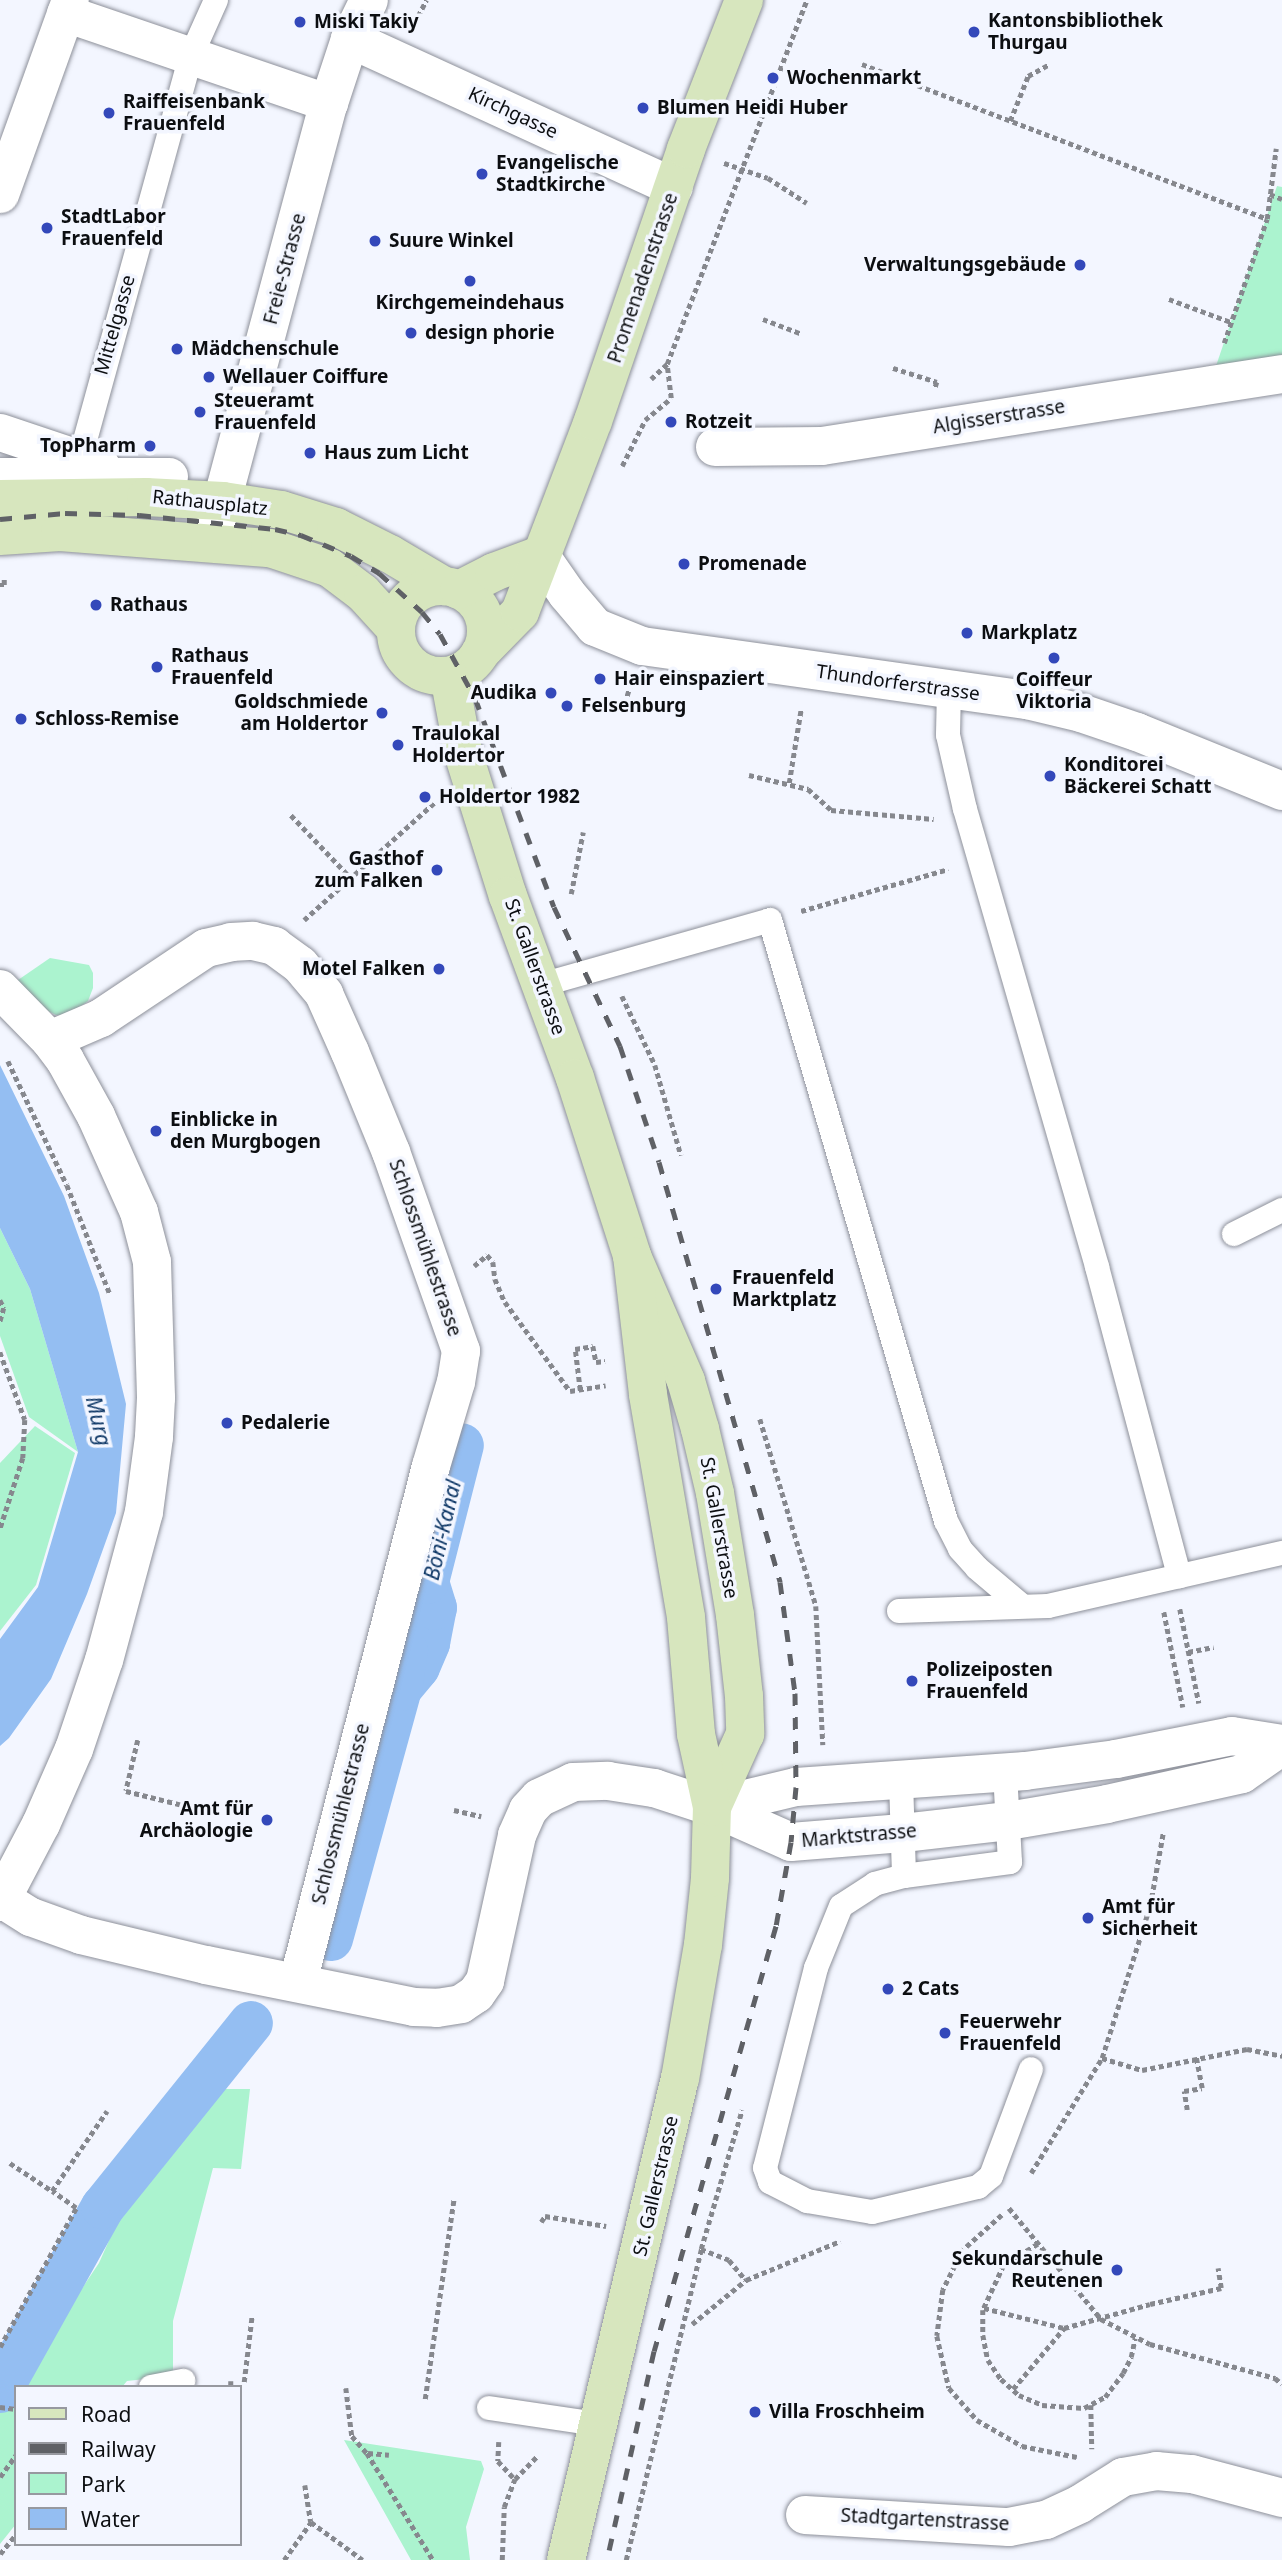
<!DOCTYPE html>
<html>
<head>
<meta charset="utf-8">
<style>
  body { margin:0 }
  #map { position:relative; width:1282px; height:2560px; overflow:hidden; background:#f3f6ff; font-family:"Noto Sans",sans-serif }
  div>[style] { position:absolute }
  .green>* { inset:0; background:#abf3cf }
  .water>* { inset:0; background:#94bef2 }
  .canal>* { height:44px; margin:-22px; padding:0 22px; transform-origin:22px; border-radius:22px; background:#94bef2 }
  .path>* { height:4.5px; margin-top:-2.25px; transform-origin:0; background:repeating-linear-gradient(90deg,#86888e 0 5px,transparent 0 8.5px) }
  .roads { filter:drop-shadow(0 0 2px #8d909a) drop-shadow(0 0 2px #8d909a) }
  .service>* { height:24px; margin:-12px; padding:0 12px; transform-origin:12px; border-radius:12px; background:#fff }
  .pedestrian>* { height:37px; margin:-18.5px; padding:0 18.5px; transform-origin:18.5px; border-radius:18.5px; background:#fff }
  .minor>* { height:38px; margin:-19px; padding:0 19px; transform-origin:19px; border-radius:19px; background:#fff }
  .tertiary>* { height:38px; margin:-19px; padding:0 19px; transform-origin:19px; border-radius:19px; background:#fff }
  .secondary>* { height:38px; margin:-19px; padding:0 19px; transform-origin:19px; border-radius:19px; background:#d7e6be }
  .secondary>.ring { margin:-19px; padding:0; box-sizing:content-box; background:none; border:38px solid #d7e6be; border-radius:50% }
  .rail>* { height:5px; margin-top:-2.5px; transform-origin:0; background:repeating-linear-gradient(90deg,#5f6166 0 12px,transparent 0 24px) }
  .dots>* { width:19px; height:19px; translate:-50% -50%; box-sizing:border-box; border:4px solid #f3f6ff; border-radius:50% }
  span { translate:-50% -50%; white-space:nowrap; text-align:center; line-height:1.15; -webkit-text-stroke:7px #f3f6ff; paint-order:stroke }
  .poi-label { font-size:19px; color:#0c0e11; font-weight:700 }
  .left { translate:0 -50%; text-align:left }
  .right { translate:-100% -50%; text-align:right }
  .street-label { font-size:19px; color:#0c0e11 }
  .water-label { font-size:21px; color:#0f3867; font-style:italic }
  .legend { position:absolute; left:14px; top:2385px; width:228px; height:161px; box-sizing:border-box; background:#f3f6ff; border:2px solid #9799a0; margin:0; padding:9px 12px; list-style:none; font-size:21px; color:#0c0e11 }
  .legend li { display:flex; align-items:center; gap:14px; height:35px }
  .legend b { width:35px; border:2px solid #9799a0 }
</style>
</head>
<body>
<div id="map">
  <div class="green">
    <i style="clip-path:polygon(1277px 186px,1282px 187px,1282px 374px,1216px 366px)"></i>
    <i style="clip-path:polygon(50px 958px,89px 965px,93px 973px,93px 988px,88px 1001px,69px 1015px,56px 1015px,44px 1009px,18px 980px)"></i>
    <i style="clip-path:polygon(0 1228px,30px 1289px,78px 1452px,29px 1417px,0 1336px)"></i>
    <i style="clip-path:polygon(35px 1426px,75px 1453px,36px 1585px,0 1631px,0 1463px)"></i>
    <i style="clip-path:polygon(213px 2089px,250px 2089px,241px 2169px,213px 2168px,173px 2321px,173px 2376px,127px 2381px,122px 2387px,16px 2387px,99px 2263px,139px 2173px)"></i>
    <i style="clip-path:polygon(16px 2388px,16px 2524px,0 2544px,0 2411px)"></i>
    <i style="clip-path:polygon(344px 2440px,481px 2461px,484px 2469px,466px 2527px,470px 2560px,411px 2560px)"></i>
  </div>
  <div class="water">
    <i style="clip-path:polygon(0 1065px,64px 1196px,99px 1293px,126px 1404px,116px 1513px,87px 1594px,51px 1679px,9px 1738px,0 1746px,0 1639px,38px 1587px,78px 1452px,30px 1289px,0 1228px)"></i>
  </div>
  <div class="canal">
    <i style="left:403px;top:1685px;width:23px;rotate:-50deg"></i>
    <i style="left:418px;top:1667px;width:26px;rotate:-67deg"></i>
    <i style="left:428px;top:1643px;width:36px;rotate:-79deg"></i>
    <i style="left:435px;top:1608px;width:27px;rotate:-107deg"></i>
    <i style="left:427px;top:1582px;width:141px;rotate:-75.7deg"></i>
    <i style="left:331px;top:1939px;width:259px;rotate:-74.6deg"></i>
    <i style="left:400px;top:1689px;width:39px;rotate:-81deg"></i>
    <i style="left:0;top:2391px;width:211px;rotate:-60.8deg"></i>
    <i style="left:103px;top:2207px;width:236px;rotate:-51.2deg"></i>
  </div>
  <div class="path">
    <i style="left:414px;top:24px;width:27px;rotate:-63deg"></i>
    <i style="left:862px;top:64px;width:434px;rotate:20.9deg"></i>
    <i style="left:1010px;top:121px;width:48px;rotate:-68.2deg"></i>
    <i style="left:1028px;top:76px;width:25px;rotate:-29deg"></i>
    <i style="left:724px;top:163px;width:46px;rotate:18.8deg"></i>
    <i style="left:768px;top:178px;width:46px;rotate:32.7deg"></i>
    <i style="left:1270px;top:194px;width:13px;rotate:23deg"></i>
    <i style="left:1169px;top:299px;width:66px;rotate:20.4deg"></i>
    <i style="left:763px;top:319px;width:42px;rotate:21deg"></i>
    <i style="left:1224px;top:343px;width:131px;rotate:-70.9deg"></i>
    <i style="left:1267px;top:219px;width:71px;rotate:-82.7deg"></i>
    <i style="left:893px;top:368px;width:46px;rotate:17.7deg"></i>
    <i style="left:937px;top:382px;width:6px;rotate:108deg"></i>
    <i style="left:651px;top:379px;width:22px;rotate:-43deg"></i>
    <i style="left:622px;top:466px;width:51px;rotate:-63.4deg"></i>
    <i style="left:645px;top:420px;width:34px;rotate:-40deg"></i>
    <i style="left:671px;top:398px;width:34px;rotate:-97deg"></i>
    <i style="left:667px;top:364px;width:390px;rotate:-69deg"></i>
    <i style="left:0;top:585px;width:4px"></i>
    <i style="left:4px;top:585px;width:8px;rotate:-90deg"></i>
    <i style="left:622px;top:712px;width:30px;rotate:-73deg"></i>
    <i style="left:749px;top:775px;width:61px;rotate:13.3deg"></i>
    <i style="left:808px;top:789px;width:31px;rotate:42deg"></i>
    <i style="left:831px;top:810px;width:103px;rotate:5deg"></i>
    <i style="left:789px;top:783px;width:75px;rotate:-80.8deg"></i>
    <i style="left:291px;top:815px;width:87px;rotate:46.4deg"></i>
    <i style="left:571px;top:894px;width:63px;rotate:-79deg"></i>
    <i style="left:801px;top:911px;width:153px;rotate:-15.9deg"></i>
    <i style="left:304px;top:920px;width:176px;rotate:-42deg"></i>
    <i style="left:622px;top:996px;width:76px;rotate:64.4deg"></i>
    <i style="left:655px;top:1065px;width:94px;rotate:73.9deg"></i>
    <i style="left:8px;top:1061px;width:137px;rotate:64.6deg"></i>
    <i style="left:67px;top:1185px;width:117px;rotate:68.5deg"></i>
    <i style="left:474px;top:1266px;width:17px;rotate:-40deg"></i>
    <i style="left:487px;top:1255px;width:9px;rotate:49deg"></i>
    <i style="left:493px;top:1262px;width:17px;rotate:83deg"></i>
    <i style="left:495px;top:1279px;width:25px;rotate:67deg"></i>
    <i style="left:505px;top:1302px;width:110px;rotate:53.9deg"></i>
    <i style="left:570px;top:1391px;width:36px;rotate:-9deg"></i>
    <i style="left:0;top:1300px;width:9px;rotate:63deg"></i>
    <i style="left:4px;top:1308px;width:15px;rotate:106deg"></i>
    <i style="left:0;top:1352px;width:72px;rotate:69.8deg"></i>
    <i style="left:25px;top:1420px;width:38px;rotate:93deg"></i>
    <i style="left:23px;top:1458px;width:75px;rotate:107.9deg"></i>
    <i style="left:580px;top:1390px;width:41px;rotate:-97deg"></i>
    <i style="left:575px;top:1349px;width:18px;rotate:-9deg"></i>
    <i style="left:593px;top:1346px;width:16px;rotate:79deg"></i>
    <i style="left:596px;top:1362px;width:9px;rotate:-6deg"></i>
    <i style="left:760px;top:1419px;width:195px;rotate:73.3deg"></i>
    <i style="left:816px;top:1606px;width:139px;rotate:87.1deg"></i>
    <i style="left:1180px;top:1609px;width:96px;rotate:78.6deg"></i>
    <i style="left:1164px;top:1612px;width:97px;rotate:78.7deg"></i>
    <i style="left:1188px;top:1652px;width:26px;rotate:-11deg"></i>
    <i style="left:138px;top:1740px;width:52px;rotate:103.2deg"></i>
    <i style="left:126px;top:1791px;width:92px;rotate:13.9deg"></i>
    <i style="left:454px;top:1810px;width:28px;rotate:13deg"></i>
    <i style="left:1102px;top:2058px;width:42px;rotate:16.7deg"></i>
    <i style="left:1142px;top:2070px;width:107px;rotate:-11.3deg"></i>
    <i style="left:1247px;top:2049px;width:36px;rotate:11deg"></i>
    <i style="left:1187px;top:2110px;width:19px;rotate:-99deg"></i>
    <i style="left:1184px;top:2091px;width:18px;rotate:-9deg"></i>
    <i style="left:1202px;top:2088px;width:31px;rotate:-101deg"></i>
    <i style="left:10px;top:2163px;width:50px;rotate:33.7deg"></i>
    <i style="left:1031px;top:2173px;width:135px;rotate:-58.3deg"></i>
    <i style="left:1102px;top:2058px;width:159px;rotate:-72.5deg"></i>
    <i style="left:1150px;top:1906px;width:74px;rotate:-79.9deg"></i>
    <i style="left:1009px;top:2208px;width:144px;rotate:50.3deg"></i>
    <i style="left:1101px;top:2319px;width:55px;rotate:27deg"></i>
    <i style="left:1150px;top:2344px;width:130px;rotate:15.2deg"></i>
    <i style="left:1275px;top:2378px;width:9px;rotate:41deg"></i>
    <i style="left:1002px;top:2215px;width:52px;rotate:138.1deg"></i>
    <i style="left:963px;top:2250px;width:45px;rotate:116.6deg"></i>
    <i style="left:943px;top:2290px;width:46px;rotate:97.4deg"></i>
    <i style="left:937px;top:2336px;width:53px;rotate:77deg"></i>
    <i style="left:949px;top:2388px;width:43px;rotate:48.8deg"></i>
    <i style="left:977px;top:2420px;width:52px;rotate:30deg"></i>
    <i style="left:1022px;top:2446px;width:56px;rotate:11.3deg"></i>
    <i style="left:541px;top:2222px;width:7px;rotate:-56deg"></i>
    <i style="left:545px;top:2216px;width:62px;rotate:9.3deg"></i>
    <i style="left:1038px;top:2244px;width:40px;rotate:148deg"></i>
    <i style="left:1004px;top:2265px;width:50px;rotate:115deg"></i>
    <i style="left:983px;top:2310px;width:25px;rotate:90deg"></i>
    <i style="left:983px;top:2335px;width:25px;rotate:79deg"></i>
    <i style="left:988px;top:2360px;width:23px;rotate:56deg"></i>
    <i style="left:1001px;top:2379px;width:24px;rotate:42deg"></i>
    <i style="left:1019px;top:2395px;width:25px;rotate:23deg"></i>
    <i style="left:1042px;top:2405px;width:42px;rotate:4.1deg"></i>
    <i style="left:1084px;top:2408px;width:24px;rotate:-28deg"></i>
    <i style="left:1105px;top:2397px;width:30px;rotate:-53deg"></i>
    <i style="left:1123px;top:2373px;width:18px;rotate:-63deg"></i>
    <i style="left:1131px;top:2357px;width:19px;rotate:-78deg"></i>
    <i style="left:701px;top:2249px;width:30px;rotate:21deg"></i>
    <i style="left:729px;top:2260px;width:26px;rotate:50deg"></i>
    <i style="left:984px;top:2308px;width:82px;rotate:14deg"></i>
    <i style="left:692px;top:2324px;width:70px;rotate:-39.2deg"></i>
    <i style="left:746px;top:2280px;width:102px;rotate:-22.5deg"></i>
    <i style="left:0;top:2347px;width:158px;rotate:-61.3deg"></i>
    <i style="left:76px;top:2208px;width:29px;rotate:-145deg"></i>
    <i style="left:52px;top:2191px;width:97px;rotate:-55.5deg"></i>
    <i style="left:231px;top:2381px;width:6px;rotate:90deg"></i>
    <i style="left:244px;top:2382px;width:67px;rotate:-83.2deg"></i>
    <i style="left:346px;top:2388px;width:48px;rotate:82.9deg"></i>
    <i style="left:352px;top:2436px;width:23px;rotate:49deg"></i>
    <i style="left:367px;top:2453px;width:126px;rotate:58.3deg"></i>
    <i style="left:1013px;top:2389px;width:80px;rotate:-50.1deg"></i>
    <i style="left:1064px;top:2328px;width:89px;rotate:-15.6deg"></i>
    <i style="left:1150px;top:2304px;width:73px;rotate:-12.7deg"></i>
    <i style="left:1221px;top:2288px;width:20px;rotate:-99deg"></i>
    <i style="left:425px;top:2399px;width:203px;rotate:-81.8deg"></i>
    <i style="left:1091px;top:2405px;width:44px;rotate:88.7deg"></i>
    <i style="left:0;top:2407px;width:16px;rotate:7deg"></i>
    <i style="left:499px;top:2442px;width:19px;rotate:93deg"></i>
    <i style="left:498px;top:2461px;width:25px;rotate:47deg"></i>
    <i style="left:368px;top:2453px;width:21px;rotate:5deg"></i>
    <i style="left:0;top:2477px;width:27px;rotate:-54deg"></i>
    <i style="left:305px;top:2485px;width:37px;rotate:81deg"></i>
    <i style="left:311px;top:2522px;width:64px;rotate:36.2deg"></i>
    <i style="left:0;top:2554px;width:26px;rotate:-51deg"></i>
    <i style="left:284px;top:2560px;width:47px;rotate:-54.6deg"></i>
    <i style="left:502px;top:2560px;width:53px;rotate:-87.8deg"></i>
    <i style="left:504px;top:2507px;width:30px;rotate:-69deg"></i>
    <i style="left:515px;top:2479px;width:33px;rotate:-46deg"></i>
    <i style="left:626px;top:2560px;width:320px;rotate:-76.4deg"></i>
    <i style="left:701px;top:2249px;width:145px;rotate:-73.6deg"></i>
  </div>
  <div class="roads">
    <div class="service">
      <i style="left:76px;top:473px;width:433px;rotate:-74.6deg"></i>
      <i style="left:191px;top:56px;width:61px;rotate:-65.9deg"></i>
      <i style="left:949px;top:690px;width:45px;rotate:91.3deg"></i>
      <i style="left:948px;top:735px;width:76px;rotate:77.1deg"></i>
      <i style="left:965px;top:809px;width:477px;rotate:73.9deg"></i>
      <i style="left:1097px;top:1267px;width:320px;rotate:75.1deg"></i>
      <i style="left:541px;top:985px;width:238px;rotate:-15.8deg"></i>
      <i style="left:770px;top:920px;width:626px;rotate:73.68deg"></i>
      <i style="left:946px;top:1521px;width:31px;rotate:63deg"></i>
      <i style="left:960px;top:1549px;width:25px;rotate:48deg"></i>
      <i style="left:977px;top:1568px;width:57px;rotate:40.1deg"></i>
      <i style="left:1234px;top:1234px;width:54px;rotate:-26.6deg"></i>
      <i style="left:899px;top:1611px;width:149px;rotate:-1.9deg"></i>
      <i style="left:1048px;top:1606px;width:240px;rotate:-12.8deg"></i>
      <i style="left:901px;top:1780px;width:96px;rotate:88.2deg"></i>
      <i style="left:904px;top:1876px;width:107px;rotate:-7.5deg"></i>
      <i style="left:1010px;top:1862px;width:89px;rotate:-93.2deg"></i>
      <i style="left:904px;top:1876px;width:30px;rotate:165deg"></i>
      <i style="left:875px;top:1884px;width:40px;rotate:147.1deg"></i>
      <i style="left:841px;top:1906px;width:67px;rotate:112deg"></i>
      <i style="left:816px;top:1968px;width:206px;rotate:104.3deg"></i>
      <i style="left:765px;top:2168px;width:15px;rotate:70deg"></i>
      <i style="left:770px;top:2182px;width:42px;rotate:27.2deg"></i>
      <i style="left:807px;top:2201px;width:66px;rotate:9.6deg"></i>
      <i style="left:872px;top:2212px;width:109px;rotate:-13.3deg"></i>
      <i style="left:978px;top:2187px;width:17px;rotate:-40deg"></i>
      <i style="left:991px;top:2176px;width:114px;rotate:-69.5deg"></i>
      <i style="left:151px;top:2387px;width:33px;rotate:-11deg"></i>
      <i style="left:489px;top:2408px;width:110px;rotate:8.4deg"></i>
    </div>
    <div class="pedestrian">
      <i style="left:65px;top:13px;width:279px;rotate:18.8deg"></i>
      <i style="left:0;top:194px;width:206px;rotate:-70.2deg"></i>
      <i style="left:0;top:432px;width:107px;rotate:18.6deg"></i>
      <i style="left:0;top:476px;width:169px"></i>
    </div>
    <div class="minor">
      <i style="left:350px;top:39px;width:356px;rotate:24.6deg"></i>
      <i style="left:715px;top:447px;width:107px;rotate:-0.5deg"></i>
      <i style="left:822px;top:446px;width:466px;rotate:-8.9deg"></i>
      <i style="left:211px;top:542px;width:455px;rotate:-75deg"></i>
      <i style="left:329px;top:103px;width:67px;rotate:-71.8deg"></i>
      <i style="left:350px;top:39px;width:43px;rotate:-64deg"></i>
      <i style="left:540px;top:555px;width:47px;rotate:55.3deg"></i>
      <i style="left:567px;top:594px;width:43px;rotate:49.7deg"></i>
      <i style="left:595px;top:627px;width:51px;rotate:22deg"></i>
      <i style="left:642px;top:646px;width:389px;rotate:8deg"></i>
      <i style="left:1027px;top:700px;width:56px;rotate:13.5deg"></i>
      <i style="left:1081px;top:713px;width:59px;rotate:18.7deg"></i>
      <i style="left:1137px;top:732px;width:157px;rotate:22.1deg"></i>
      <i style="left:0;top:989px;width:71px;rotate:45.6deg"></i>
      <i style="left:50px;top:1040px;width:25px;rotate:53deg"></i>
      <i style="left:65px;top:1060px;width:64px;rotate:61deg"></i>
      <i style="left:96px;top:1116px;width:105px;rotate:65.9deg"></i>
      <i style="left:139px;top:1212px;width:52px;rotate:75.4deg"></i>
      <i style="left:152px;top:1262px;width:136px;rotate:88.3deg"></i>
      <i style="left:156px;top:1398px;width:39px;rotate:93deg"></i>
      <i style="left:154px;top:1437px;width:76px;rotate:97.6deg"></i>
      <i style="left:144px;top:1512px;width:153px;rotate:105.1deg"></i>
      <i style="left:104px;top:1660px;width:94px;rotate:108.6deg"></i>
      <i style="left:74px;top:1749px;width:82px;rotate:113.7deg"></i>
      <i style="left:41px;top:1824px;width:88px;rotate:117.7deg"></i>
      <i style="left:50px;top:1040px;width:56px;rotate:-23.3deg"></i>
      <i style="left:101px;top:1018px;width:126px;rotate:-33.7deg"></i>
      <i style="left:206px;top:948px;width:26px;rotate:-13deg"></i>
      <i style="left:231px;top:942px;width:22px;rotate:-3deg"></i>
      <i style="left:253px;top:941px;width:22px;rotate:13deg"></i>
      <i style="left:274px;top:946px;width:32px;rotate:36deg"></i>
      <i style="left:300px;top:965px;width:38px;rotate:50deg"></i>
      <i style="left:324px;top:994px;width:64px;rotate:65.9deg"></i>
      <i style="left:350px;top:1052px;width:108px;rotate:67.7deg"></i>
      <i style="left:391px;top:1152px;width:211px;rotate:70.6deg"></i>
      <i style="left:461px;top:1351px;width:31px;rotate:99deg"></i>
      <i style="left:456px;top:1382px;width:88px;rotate:106.6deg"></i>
      <i style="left:431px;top:1466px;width:533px;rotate:104.45deg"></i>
      <i style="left:2px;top:1899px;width:34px;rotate:32deg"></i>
      <i style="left:31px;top:1917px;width:53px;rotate:19.8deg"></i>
      <i style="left:81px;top:1935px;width:129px;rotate:13.5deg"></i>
      <i style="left:206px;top:1965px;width:212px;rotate:11.4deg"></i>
      <i style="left:414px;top:2007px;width:23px;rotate:2deg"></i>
      <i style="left:437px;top:2008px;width:24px;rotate:-9deg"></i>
      <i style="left:461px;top:2004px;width:18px;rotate:-34deg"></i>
      <i style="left:476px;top:1994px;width:16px;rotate:-55deg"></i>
      <i style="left:485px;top:1981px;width:149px;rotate:-77.6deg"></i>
      <i style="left:517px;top:1835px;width:27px;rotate:-66deg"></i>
      <i style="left:528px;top:1810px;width:16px;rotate:-47deg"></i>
      <i style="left:539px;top:1798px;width:38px;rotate:-25deg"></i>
      <i style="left:573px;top:1782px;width:35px;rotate:-2deg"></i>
      <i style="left:608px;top:1781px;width:47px;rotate:8.7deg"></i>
      <i style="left:654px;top:1788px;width:61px;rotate:18.1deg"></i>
      <i style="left:805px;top:2515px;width:204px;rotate:3.4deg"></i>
      <i style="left:1009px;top:2527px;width:38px;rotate:-11deg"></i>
      <i style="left:1046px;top:2520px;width:38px;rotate:-25deg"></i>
      <i style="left:1080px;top:2504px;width:51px;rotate:-32.1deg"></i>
      <i style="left:1123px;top:2477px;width:34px;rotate:-10deg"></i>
      <i style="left:1156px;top:2471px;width:36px;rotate:5deg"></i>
      <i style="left:1192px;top:2474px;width:93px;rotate:14.9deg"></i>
    </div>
    <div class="tertiary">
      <i style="left:712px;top:1807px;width:86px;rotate:23.9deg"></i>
      <i style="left:791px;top:1842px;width:112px;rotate:-4.6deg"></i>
      <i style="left:903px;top:1833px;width:106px;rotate:-6.5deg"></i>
      <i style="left:1008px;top:1821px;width:100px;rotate:-9.7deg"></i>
      <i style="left:1107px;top:1804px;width:138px;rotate:-12.5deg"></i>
      <i style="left:1242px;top:1774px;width:49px;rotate:-35deg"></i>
      <i style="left:712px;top:1807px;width:86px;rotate:-13.4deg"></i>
      <i style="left:796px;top:1787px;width:230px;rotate:-4deg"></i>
      <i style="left:1025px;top:1771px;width:92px;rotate:-7.5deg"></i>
      <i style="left:1116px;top:1759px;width:118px;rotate:-11.2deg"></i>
      <i style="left:1232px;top:1736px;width:51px;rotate:9.1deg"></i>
    </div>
    <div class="secondary">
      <i style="left:0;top:499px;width:146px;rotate:-0.8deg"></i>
      <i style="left:146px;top:497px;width:77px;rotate:3deg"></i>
      <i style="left:223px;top:501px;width:59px;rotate:8.8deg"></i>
      <i style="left:281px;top:510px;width:58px;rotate:17.2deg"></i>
      <i style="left:336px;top:527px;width:60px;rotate:26.6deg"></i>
      <i style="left:390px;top:554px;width:63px;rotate:30.7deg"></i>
      <i style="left:0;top:536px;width:60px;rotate:-3.8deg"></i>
      <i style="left:60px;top:532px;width:211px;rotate:4.4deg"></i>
      <i style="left:270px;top:548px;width:63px;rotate:18.4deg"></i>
      <i style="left:330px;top:568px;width:41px;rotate:37.1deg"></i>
      <i style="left:363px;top:593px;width:49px;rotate:47.5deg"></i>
      <i class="ring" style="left:396px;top:586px;width:52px;height:52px"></i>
      <i style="left:459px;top:590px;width:39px;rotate:-27deg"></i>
      <i style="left:494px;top:572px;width:49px;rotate:-20.3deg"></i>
      <i style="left:480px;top:653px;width:57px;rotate:-45.7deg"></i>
      <i style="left:520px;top:612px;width:204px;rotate:-69.1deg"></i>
      <i style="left:593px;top:421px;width:287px;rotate:-71.1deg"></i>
      <i style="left:686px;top:149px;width:160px;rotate:-68.7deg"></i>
      <i style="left:449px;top:676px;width:81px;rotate:79.4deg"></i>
      <i style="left:464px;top:756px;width:147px;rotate:72.6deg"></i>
      <i style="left:508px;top:896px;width:194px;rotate:69.8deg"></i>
      <i style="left:575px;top:1078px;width:187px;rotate:72.2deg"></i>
      <i style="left:632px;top:1256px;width:136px;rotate:66.6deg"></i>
      <i style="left:686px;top:1381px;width:50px;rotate:73.7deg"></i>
      <i style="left:700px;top:1429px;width:66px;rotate:76.8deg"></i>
      <i style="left:715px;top:1493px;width:124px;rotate:80.7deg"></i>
      <i style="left:735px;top:1615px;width:81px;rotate:83.7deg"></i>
      <i style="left:744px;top:1696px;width:38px;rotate:88deg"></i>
      <i style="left:745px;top:1734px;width:80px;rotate:114.3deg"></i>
      <i style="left:566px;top:2560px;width:494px;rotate:-76.7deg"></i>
      <i style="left:680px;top:2079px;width:136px;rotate:-80.3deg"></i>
      <i style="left:703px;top:1945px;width:67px;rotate:-84deg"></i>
      <i style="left:710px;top:1878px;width:71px;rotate:-88.4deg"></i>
      <i style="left:712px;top:1807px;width:75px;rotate:-102.4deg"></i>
      <i style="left:696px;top:1734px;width:117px;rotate:-94.9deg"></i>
      <i style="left:686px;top:1617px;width:226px;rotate:-99.7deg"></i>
      <i style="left:648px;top:1394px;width:139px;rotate:-96.6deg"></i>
    </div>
  </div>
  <div class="rail">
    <i style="left:0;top:519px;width:65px;rotate:-5.3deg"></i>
    <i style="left:65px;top:513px;width:74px;rotate:1.5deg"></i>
    <i style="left:139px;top:515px;width:137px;rotate:5.9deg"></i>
    <i style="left:275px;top:529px;width:27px;rotate:13deg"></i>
    <i style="left:301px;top:535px;width:54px;rotate:22.8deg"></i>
    <i style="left:351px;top:556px;width:33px;rotate:31deg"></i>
    <i style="left:379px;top:573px;width:58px;rotate:42.2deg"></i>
    <i style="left:422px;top:612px;width:28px;rotate:51deg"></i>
    <i style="left:440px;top:634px;width:73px;rotate:61.3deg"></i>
    <i style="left:475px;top:698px;width:223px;rotate:69.3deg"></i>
    <i style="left:554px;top:907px;width:154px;rotate:64.6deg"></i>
    <i style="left:620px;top:1046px;width:122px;rotate:71.4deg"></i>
    <i style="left:659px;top:1162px;width:437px;rotate:73.9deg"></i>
    <i style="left:780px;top:1582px;width:112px;rotate:82.3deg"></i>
    <i style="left:795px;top:1693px;width:94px;rotate:89.4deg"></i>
    <i style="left:796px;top:1787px;width:55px;rotate:95.2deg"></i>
    <i style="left:791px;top:1842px;width:85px;rotate:100.1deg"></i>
    <i style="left:776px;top:1926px;width:442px;rotate:106deg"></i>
    <i style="left:654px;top:2351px;width:214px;rotate:102.7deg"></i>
  </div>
  <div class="dots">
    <i style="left:300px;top:22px;background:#3348ba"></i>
    <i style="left:974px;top:32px;background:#3348ba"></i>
    <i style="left:773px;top:78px;background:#3348ba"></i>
    <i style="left:643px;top:108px;background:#3348ba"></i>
    <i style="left:109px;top:113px;background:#3348ba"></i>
    <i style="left:482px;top:174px;background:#3348ba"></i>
    <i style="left:47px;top:228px;background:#3348ba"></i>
    <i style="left:375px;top:241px;background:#3348ba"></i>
    <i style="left:1080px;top:265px;background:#3348ba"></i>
    <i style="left:470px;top:281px;background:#3348ba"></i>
    <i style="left:411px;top:333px;background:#3348ba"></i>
    <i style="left:177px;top:349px;background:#3348ba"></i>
    <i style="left:209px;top:377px;background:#3348ba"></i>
    <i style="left:200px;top:412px;background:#3348ba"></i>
    <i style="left:671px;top:422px;background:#3348ba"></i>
    <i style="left:150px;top:446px;background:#3348ba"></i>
    <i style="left:310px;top:453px;background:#3348ba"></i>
    <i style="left:684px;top:564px;background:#3348ba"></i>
    <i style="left:96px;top:605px;background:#3348ba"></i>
    <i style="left:967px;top:633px;background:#3348ba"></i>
    <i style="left:1054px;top:658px;background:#3348ba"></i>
    <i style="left:157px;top:667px;background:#3348ba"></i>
    <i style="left:600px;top:679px;background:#3348ba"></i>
    <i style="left:551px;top:693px;background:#3348ba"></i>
    <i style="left:567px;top:706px;background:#3348ba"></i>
    <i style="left:382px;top:713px;background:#3348ba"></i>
    <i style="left:21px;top:719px;background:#3348ba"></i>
    <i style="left:398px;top:745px;background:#3348ba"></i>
    <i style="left:1050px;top:776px;background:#3348ba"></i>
    <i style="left:425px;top:797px;background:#3348ba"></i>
    <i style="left:437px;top:870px;background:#3348ba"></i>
    <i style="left:439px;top:969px;background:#3348ba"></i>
    <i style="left:156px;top:1131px;background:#3348ba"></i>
    <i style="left:716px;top:1289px;background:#3348ba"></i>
    <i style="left:227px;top:1423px;background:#3348ba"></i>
    <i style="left:912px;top:1681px;background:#3348ba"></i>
    <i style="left:267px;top:1820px;background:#3348ba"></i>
    <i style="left:1088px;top:1918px;background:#3348ba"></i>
    <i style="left:888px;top:1989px;background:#3348ba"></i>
    <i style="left:945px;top:2033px;background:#3348ba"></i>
    <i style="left:1117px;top:2270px;background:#3348ba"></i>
    <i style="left:755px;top:2412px;background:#3348ba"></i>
  </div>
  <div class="poi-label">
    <span class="left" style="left:988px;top:32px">Kantonsbibliothek<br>Thurgau</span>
    <span class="left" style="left:314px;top:22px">Miski Takiy</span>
    <span class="left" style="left:787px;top:78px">Wochenmarkt</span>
    <span class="left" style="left:123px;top:113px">Raiffeisenbank<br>Frauenfeld</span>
    <span class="left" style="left:657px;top:108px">Blumen Heidi Huber</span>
    <span class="left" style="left:496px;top:174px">Evangelische<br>Stadtkirche</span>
    <span class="left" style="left:61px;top:228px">StadtLabor<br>Frauenfeld</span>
    <span class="left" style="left:389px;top:241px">Suure Winkel</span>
    <span class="right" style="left:1066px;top:265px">Verwaltungsgebäude</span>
    <span style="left:470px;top:303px">Kirchgemeindehaus</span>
    <span class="left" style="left:425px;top:333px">design phorie</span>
    <span class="left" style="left:191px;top:349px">Mädchenschule</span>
    <span class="left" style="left:223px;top:377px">Wellauer Coiffure</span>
    <span class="left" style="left:214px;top:412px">Steueramt<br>Frauenfeld</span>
    <span class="left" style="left:685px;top:422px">Rotzeit</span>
    <span class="right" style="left:136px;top:446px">TopPharm</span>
    <span class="left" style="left:324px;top:453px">Haus zum Licht</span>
    <span class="left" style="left:698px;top:564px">Promenade</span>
    <span class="left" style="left:110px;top:605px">Rathaus</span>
    <span class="left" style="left:981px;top:633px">Markplatz</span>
    <span class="left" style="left:171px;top:667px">Rathaus<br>Frauenfeld</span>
    <span class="left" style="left:614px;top:679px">Hair einspaziert</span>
    <span style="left:1054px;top:691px">Coiffeur<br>Viktoria</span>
    <span class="right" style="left:537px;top:693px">Audika</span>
    <span class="right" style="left:368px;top:713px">Goldschmiede<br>am Holdertor</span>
    <span class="left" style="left:581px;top:706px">Felsenburg</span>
    <span class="left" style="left:35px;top:719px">Schloss-Remise</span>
    <span class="left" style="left:412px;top:745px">Traulokal<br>Holdertor</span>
    <span class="left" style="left:1064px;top:776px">Konditorei<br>Bäckerei Schatt</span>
    <span class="left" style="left:439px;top:797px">Holdertor 1982</span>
    <span class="right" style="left:423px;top:870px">Gasthof<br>zum Falken</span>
    <span class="right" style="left:425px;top:969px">Motel Falken</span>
    <span class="left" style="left:170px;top:1131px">Einblicke in<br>den Murgbogen</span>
    <span class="left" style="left:732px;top:1289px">Frauenfeld<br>Marktplatz</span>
    <span class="left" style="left:241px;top:1423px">Pedalerie</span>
    <span class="left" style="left:926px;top:1681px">Polizeiposten<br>Frauenfeld</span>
    <span class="right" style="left:253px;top:1820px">Amt für<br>Archäologie</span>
    <span class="left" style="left:1102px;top:1918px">Amt für<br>Sicherheit</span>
    <span class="left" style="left:902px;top:1989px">2 Cats</span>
    <span class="left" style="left:959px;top:2033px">Feuerwehr<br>Frauenfeld</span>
    <span class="right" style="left:1103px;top:2270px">Sekundarschule<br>Reutenen</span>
    <span class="left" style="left:769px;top:2412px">Villa Froschheim</span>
  </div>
  <div class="street-label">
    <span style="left:513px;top:113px;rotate:25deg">Kirchgasse</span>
    <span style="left:285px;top:269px;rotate:-75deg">Freie-Strasse</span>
    <span style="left:643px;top:278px;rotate:-71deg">Promenadenstrasse</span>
    <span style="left:115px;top:325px;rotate:-74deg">Mittelgasse</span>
    <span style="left:999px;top:417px;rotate:-9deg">Algisserstrasse</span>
    <span style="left:210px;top:503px;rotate:6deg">Rathausplatz</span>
    <span style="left:898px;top:683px;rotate:8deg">Thundorferstrasse</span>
    <span style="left:535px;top:967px;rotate:70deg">St. Gallerstrasse</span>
    <span style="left:425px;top:1248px;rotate:71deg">Schlossmühlestrasse</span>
    <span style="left:719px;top:1528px;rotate:80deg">St. Gallerstrasse</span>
    <span style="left:341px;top:1814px;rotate:-76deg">Schlossmühlestrasse</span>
    <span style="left:859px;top:1836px;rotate:-5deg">Marktstrasse</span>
    <span style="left:656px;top:2186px;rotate:-77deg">St. Gallerstrasse</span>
    <span style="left:925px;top:2520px;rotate:3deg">Stadtgartenstrasse</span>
  </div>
  <div class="water-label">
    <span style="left:99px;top:1421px;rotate:77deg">Murg</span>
    <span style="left:442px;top:1530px;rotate:-77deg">Böni-Kanal</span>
  </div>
  <ul class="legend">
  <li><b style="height:9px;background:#d7e6be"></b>Road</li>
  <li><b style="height:9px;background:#5f6166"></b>Railway</li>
  <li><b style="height:19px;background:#abf3cf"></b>Park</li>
  <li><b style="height:19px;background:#94bef2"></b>Water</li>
  </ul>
</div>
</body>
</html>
